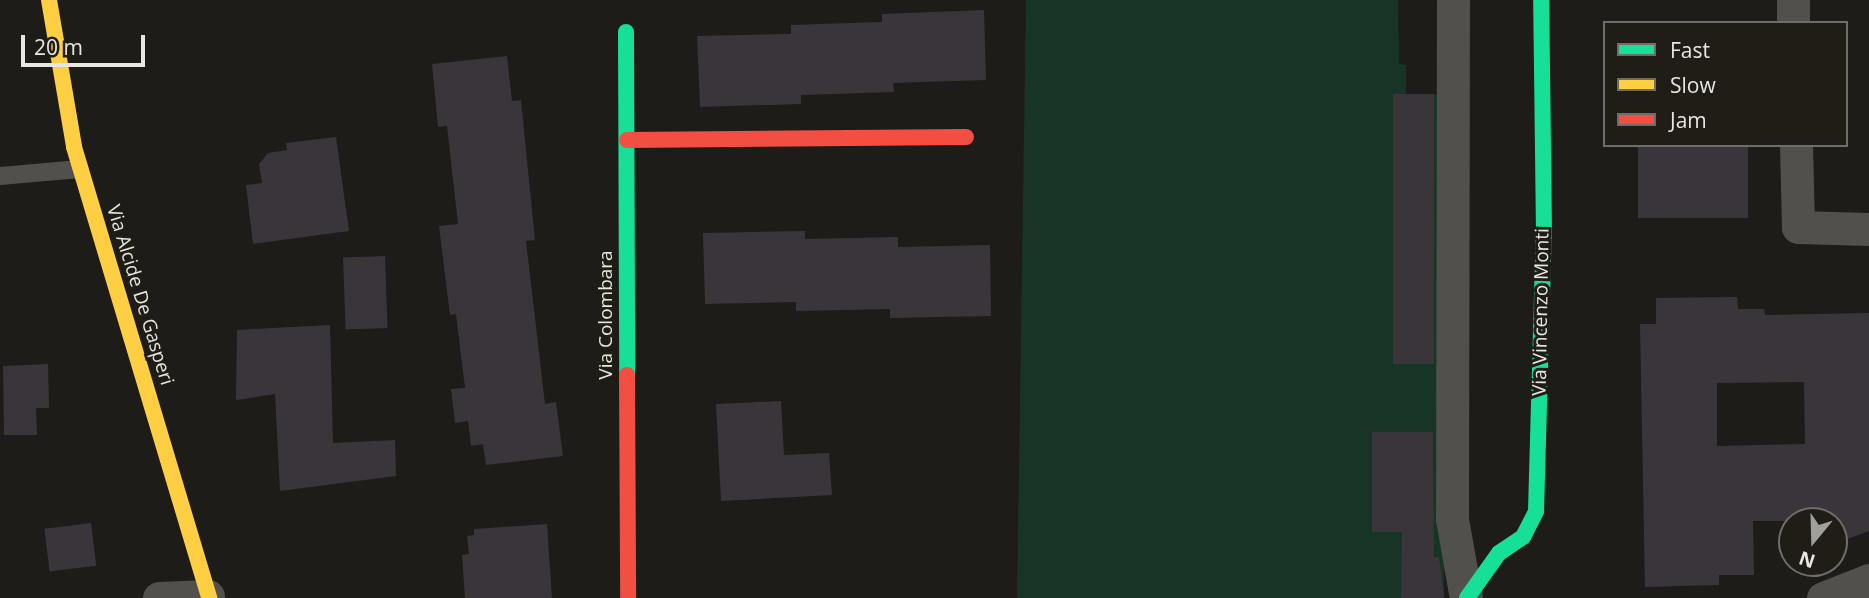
<!DOCTYPE html>
<html>
<head>
<meta charset="utf-8">
<style>
  body { margin:0 }
  #map { position:relative; width:1869px; height:598px; overflow:hidden; background:#1d1c18; font-family:"Open Sans",sans-serif }
  div>[style] { position:absolute }
  .green>* { inset:0; background:#173527 }
  .building>* { inset:0; background:#3a353a; transform-origin:0 0 }
  .lane>* { height:18px; margin:-9px; padding:0 9px; transform-origin:9px; border-radius:9px; background:#51504d }
  .street>* { height:33px; margin:-16.5px; padding:0 16.5px; transform-origin:16.5px; border-radius:16.5px; background:#51504d }
  .fast>* { height:16px; margin:-8px; padding:0 8px; transform-origin:8px; border-radius:8px; background:#16e098 }
  .slow>* { height:16px; margin:-8px; padding:0 8px; transform-origin:8px; border-radius:8px; background:#ffcf43 }
  .jam>* { height:16px; margin:-8px; padding:0 8px; transform-origin:8px; border-radius:8px; background:#f24e42 }
  span { translate:-50% -50%; white-space:nowrap; text-align:center; line-height:1.15; -webkit-text-stroke:6px #1f1d16; paint-order:stroke }
  .street-label { font-size:19px; color:#e8e6e2 }
  .legend { position:absolute; left:1603px; top:21px; width:245px; height:126px; box-sizing:border-box; background:#1f1d16; border:2px solid #6f6d68; margin:0; padding:9px 12px; list-style:none; font-size:21px; color:#e8e6e2 }
  .legend li { display:flex; align-items:center; gap:14px; height:35px }
  .legend b { width:35px; border:2px solid #6f6d68 }
  .north { position:absolute; left:1778px; top:507px; width:70px; height:70px; box-sizing:border-box; background:#1f1d16; border:2px solid #6f6d68; border-radius:50%; rotate:199deg; font-size:19px; font-weight:700; line-height:28px; text-align:center; color:#e8e6e2 }
  .north::after { content:''; display:block; margin:auto; width:24px; height:32px; background:#a19f9b; clip-path:polygon(50% 0,100% 100%,50% 72%,0 100%) }
  .scale { position:absolute; left:21px; top:35px; width:124px; height:32px; box-sizing:border-box; border:4px solid #e8e6e2; border-top:0; padding-left:9px; font-size:21px; line-height:24px; white-space:nowrap; color:#e8e6e2; -webkit-text-stroke:5px #1f1d16; paint-order:stroke }
</style>
</head>
<body>
<div id="map">
  <div class="green">
    <i style="clip-path:polygon(1026px 0,1398px 0,1399px 64px,1406px 65px,1406px 94px,1444px 95px,1444px 598px,1017px 598px)"></i>
  </div>
  <div class="building">
    <i style="clip-path:polygon(984px 10px,986px 80px,893px 83px,894px 92px,801px 95px,801px 104px,700px 107px,697px 36px,791px 34px,791px 25px,882px 22px,882px 14px)"></i>
    <i style="clip-path:polygon(507px 56px,512px 101px,521px 100px,535px 240px,526px 241px,545px 404px,556px 402px,563px 456px,486px 465px,483px 444px,471px 446px,468px 421px,455px 423px,451px 389px,465px 388px,456px 314px,450px 315px,439px 226px,458px 224px,447px 126px,438px 127px,432px 64px)"></i>
    <i style="left:1393px;top:94px;width:41px;height:270px"></i>
    <i style="clip-path:polygon(336px 137px,349px 231px,253px 244px,246px 185px,262px 183px,259px 164px,268px 153px,287px 150px,286px 143px)"></i>
    <i style="left:1638px;top:145px;width:110px;height:73px"></i>
    <i style="clip-path:polygon(805px 231px,805px 239px,898px 237px,898px 247px,990px 245px,991px 316px,890px 318px,890px 309px,796px 311px,796px 302px,705px 304px,703px 233px)"></i>
    <i style="left:385px;top:256px;width:72px;height:42px;rotate:88deg"></i>
    <i style="clip-path:polygon(evenodd,1737px 297px,1738px 309px,1764px 309px,1765px 315px,1869px 313px,1869px 531px,1834px 544px,1834px 521px,1753px 521px,1754px 575px,1719px 575px,1719px 585px,1645px 587px,1640px 324px,1656px 324px,1656px 298px,1737px 297px,1804px 382px,1805px 444px,1717px 446px,1717px 383px,1804px 382px)"></i>
    <i style="clip-path:polygon(330px 325px,333px 443px,395px 440px,396px 476px,280px 491px,275px 394px,236px 400px,237px 330px)"></i>
    <i style="clip-path:polygon(48px 364px,49px 408px,36px 408px,37px 435px,4px 435px,3px 366px)"></i>
    <i style="clip-path:polygon(781px 401px,784px 455px,829px 453px,832px 495px,721px 501px,716px 404px)"></i>
    <i style="clip-path:polygon(1372px 432px,1433px 432px,1434px 557px,1439px 557px,1444px 598px,1401px 598px,1402px 532px,1372px 532px)"></i>
    <i style="left:91px;top:523px;width:43px;height:47px;rotate:83deg"></i>
    <i style="clip-path:polygon(547px 524px,552px 598px,465px 598px,462px 555px,469px 554px,467px 536px,474px 535px,474px 529px)"></i>
  </div>
  <div class="lane">
    <i style="left:0;top:176px;width:80px;rotate:-5deg"></i>
  </div>
  <div class="street">
    <i style="left:1453px;top:0;width:519px;rotate:90.11deg"></i>
    <i style="left:1452px;top:519px;width:80px;rotate:80deg"></i>
    <i style="left:1793px;top:0;width:23px;rotate:90deg"></i>
    <i style="left:1796px;top:145px;width:82px;rotate:88.6deg"></i>
    <i style="left:1798px;top:227px;width:71px;rotate:1.6deg"></i>
    <i style="left:159px;top:598px;width:49px;rotate:-2.3deg"></i>
    <i style="left:1823px;top:598px;width:49px;rotate:-21.4deg"></i>
  </div>
  <div class="fast">
    <i style="left:626px;top:32px;width:343px;rotate:89.8deg"></i>
    <i style="left:1467px;top:598px;width:55px;rotate:-54.6deg"></i>
    <i style="left:1499px;top:553px;width:29px;rotate:-34deg"></i>
    <i style="left:1523px;top:537px;width:29px;rotate:-63deg"></i>
    <i style="left:1536px;top:511px;width:278px;rotate:-88.4deg"></i>
    <i style="left:1544px;top:233px;width:233px;rotate:-90.7deg"></i>
  </div>
  <div class="slow">
    <i style="left:49px;top:0;width:149px;rotate:80.3deg"></i>
    <i style="left:74px;top:147px;width:471px;rotate:73.3deg"></i>
  </div>
  <div class="jam">
    <i style="left:627px;top:140px;width:339px;rotate:-0.5deg"></i>
    <i style="left:627px;top:375px;width:223px;rotate:89.7deg"></i>
  </div>
  <div class="street-label">
    <span style="left:140px;top:295px;rotate:73deg">Via Alcide De Gasperi</span>
    <span style="left:1541px;top:312px;rotate:-89deg">Via Vincenzo Monti</span>
    <span style="left:606px;top:315px;rotate:-90deg">Via Colombara</span>
  </div>
  <ul class="legend">
  <li><b style="height:9px;background:#16e098"></b>Fast</li>
  <li><b style="height:9px;background:#ffcf43"></b>Slow</li>
  <li><b style="height:9px;background:#f24e42"></b>Jam</li>
  </ul>
  <div class="north">N</div>
  <div class="scale">20 m</div>
</div>
</body>
</html>
